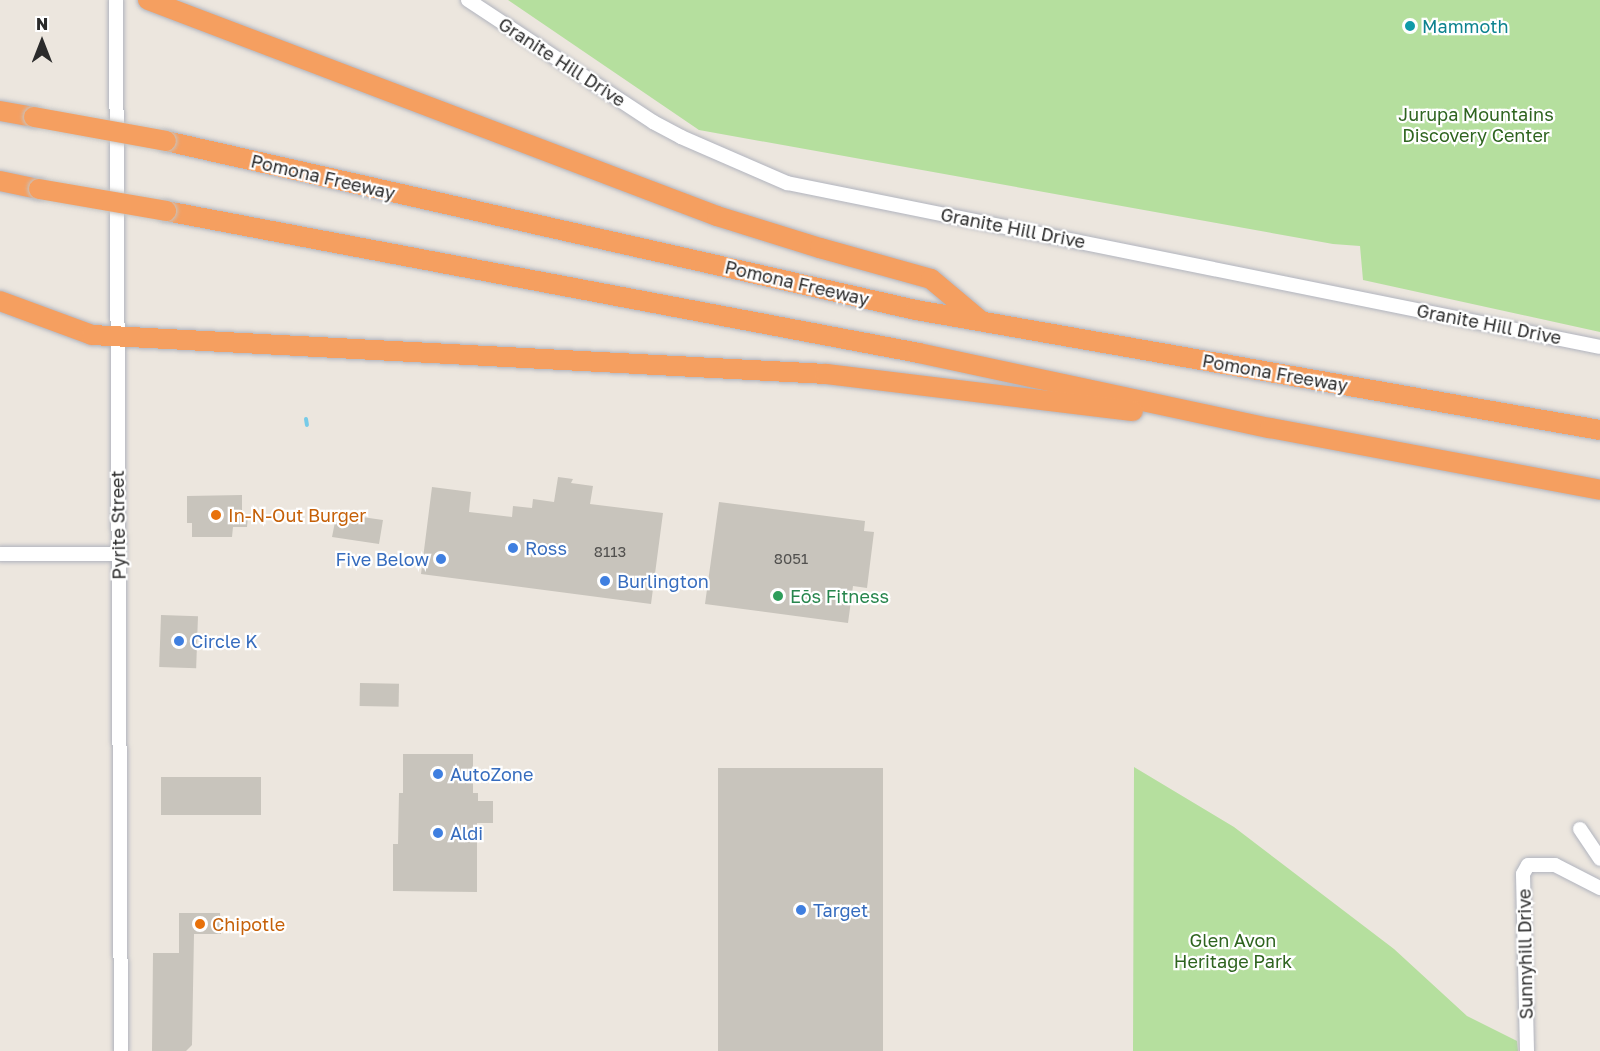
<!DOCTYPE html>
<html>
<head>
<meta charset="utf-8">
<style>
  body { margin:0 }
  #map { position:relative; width:1600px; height:1051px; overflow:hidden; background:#ece6de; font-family:"Golos Text",sans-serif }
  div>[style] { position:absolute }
  .green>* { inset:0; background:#b5df9e }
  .stream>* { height:4px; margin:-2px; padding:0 2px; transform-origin:2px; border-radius:2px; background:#77cbe8 }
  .building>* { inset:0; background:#c8c4bc; transform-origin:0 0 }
  .roads { filter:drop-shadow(0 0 2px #b1b4be) drop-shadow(0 0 2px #b1b4be) }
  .minor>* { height:14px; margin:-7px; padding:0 7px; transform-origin:7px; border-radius:7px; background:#fff }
  .highway>* { height:20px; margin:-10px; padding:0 10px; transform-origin:10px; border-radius:10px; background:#f59f60 }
  .bridges { filter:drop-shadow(0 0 2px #c4c4c4) drop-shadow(0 0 2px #c4c4c4) }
  .highway-bridge>* { height:20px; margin:-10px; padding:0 10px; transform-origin:10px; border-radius:10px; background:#f59f60 }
  .dots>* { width:16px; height:16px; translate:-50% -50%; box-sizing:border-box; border:3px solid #fff; border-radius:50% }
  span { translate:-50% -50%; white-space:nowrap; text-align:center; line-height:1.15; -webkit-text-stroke:4.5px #fff; paint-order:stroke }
  .number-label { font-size:15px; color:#52514f }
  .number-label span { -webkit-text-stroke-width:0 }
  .culture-label { font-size:18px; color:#0d838f }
  .left { translate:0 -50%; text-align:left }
  .street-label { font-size:18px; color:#2b2b2b }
  .park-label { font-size:18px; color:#2e641f }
  .food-label { font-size:18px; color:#c56008 }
  .shop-label { font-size:18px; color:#366cbe }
  .right { translate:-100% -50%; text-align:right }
  .leisure-label { font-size:18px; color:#27864d }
  .north { position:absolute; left:12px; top:12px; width:60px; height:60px; -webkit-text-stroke:4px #fff; paint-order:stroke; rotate:0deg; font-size:16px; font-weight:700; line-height:24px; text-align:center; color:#2b2b2b }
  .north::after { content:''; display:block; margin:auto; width:21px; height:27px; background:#2b2b2b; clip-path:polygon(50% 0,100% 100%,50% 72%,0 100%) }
</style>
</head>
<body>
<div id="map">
  <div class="green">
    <i style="clip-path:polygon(508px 0,1600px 0,1600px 332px,1363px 280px,1360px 246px,1333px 244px,699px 130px)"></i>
    <i style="clip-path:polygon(1134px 767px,1234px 827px,1394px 949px,1467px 1016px,1517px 1041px,1518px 1051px,1133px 1051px)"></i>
  </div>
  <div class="stream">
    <i style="left:306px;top:419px;width:6px;rotate:81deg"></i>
  </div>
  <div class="building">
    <i style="clip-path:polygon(558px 477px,573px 479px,571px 483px,593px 486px,590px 504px,663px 513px,651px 604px,421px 574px,432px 487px,471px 492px,469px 512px,512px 517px,513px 506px,532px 508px,533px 499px,554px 502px)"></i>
    <i style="clip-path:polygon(242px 495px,242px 513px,248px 517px,247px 527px,233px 527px,232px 537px,192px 537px,192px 523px,187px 523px,187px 496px)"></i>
    <i style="clip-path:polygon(719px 502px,865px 521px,864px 531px,874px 532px,867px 588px,853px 586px,848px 623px,705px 604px)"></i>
    <i style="clip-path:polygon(341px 514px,383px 520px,379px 544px,332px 537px,335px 522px,340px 523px)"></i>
    <i style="left:161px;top:615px;width:37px;height:52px;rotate:2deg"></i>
    <i style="left:360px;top:683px;width:39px;height:23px;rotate:1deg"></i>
    <i style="clip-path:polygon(403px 754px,473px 754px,473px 793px,478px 793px,478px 801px,493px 801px,493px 823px,477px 823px,477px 892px,393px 891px,393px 844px,398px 844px,399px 793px,403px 793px)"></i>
    <i style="left:718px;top:768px;width:165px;height:283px"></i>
    <i style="left:161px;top:777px;width:100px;height:38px"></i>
    <i style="clip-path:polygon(179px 913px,220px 913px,221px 934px,194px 934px,192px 1045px,186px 1051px,152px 1051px,153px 953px,179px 953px)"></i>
  </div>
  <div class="roads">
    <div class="minor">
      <i style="left:116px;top:0;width:1051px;rotate:89.73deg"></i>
      <i style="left:468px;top:0;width:222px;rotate:33.4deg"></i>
      <i style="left:653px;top:122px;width:32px;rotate:28deg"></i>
      <i style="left:681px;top:137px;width:116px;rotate:23.5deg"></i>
      <i style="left:787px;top:183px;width:829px;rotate:11.4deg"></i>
      <i style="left:0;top:554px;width:119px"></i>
      <i style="left:1580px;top:829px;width:36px;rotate:56deg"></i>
      <i style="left:1527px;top:1051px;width:177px;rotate:-91.3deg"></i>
      <i style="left:1523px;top:874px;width:10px;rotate:-61deg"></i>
      <i style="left:1528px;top:865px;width:27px"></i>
      <i style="left:1555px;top:865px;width:51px;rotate:27.1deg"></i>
    </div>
    <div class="highway">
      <i style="left:148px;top:0;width:609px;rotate:20.79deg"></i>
      <i style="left:717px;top:216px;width:108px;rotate:17.3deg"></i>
      <i style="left:820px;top:248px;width:115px;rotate:15.6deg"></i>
      <i style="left:931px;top:279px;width:64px;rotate:39.9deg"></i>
      <i style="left:0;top:111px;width:35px;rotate:10deg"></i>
      <i style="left:166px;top:141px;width:769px;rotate:12.7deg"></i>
      <i style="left:916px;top:310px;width:694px;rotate:9.95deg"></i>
      <i style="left:0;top:181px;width:40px;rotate:12deg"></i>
      <i style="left:166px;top:211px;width:766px;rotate:10.68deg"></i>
      <i style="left:919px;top:353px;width:359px;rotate:12.1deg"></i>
      <i style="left:1270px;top:428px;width:336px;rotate:10.6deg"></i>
      <i style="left:0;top:301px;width:98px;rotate:20.3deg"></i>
      <i style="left:92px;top:335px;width:735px;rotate:3.04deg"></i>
      <i style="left:826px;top:374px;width:309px;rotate:6.9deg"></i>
    </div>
  </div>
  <div class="bridges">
    <div class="highway-bridge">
      <i style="left:34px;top:117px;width:134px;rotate:10.3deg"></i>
      <i style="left:39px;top:189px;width:129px;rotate:9.8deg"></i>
    </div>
  </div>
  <div class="dots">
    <i style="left:1410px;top:26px;background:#0f9aa8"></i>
    <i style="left:216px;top:515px;background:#e8710a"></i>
    <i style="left:513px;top:548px;background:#3f7fe0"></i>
    <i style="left:441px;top:559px;background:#3f7fe0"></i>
    <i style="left:605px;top:581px;background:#3f7fe0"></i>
    <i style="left:778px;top:596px;background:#2e9e5b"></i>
    <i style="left:179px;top:641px;background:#3f7fe0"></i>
    <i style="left:438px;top:774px;background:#3f7fe0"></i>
    <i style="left:438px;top:833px;background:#3f7fe0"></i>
    <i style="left:801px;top:910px;background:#3f7fe0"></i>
    <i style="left:200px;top:924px;background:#e8710a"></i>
  </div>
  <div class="number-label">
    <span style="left:610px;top:552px">8113</span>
    <span style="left:791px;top:559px">8051</span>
  </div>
  <div class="culture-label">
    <span class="left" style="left:1422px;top:26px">Mammoth</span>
  </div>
  <div class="street-label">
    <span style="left:562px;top:62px;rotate:33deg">Granite Hill Drive</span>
    <span style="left:323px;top:177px;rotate:13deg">Pomona Freeway</span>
    <span style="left:1013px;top:228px;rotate:11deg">Granite Hill Drive</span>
    <span style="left:797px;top:283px;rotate:13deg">Pomona Freeway</span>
    <span style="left:1489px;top:324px;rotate:11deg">Granite Hill Drive</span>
    <span style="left:1275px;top:373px;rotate:10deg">Pomona Freeway</span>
    <span style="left:118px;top:525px;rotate:-91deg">Pyrite Street</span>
    <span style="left:1525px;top:954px;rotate:-91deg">Sunnyhill Drive</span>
  </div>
  <div class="park-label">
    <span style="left:1476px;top:125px">Jurupa Mountains<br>Discovery Center</span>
    <span style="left:1233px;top:951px">Glen Avon<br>Heritage Park</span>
  </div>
  <div class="food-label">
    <span class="left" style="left:228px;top:515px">In-N-Out Burger</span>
    <span class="left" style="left:212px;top:924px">Chipotle</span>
  </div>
  <div class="shop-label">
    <span class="left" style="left:525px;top:548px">Ross</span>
    <span class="right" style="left:429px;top:559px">Five Below</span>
    <span class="left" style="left:617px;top:581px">Burlington</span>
    <span class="left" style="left:191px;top:641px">Circle K</span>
    <span class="left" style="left:450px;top:774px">AutoZone</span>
    <span class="left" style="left:450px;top:833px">Aldi</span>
    <span class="left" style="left:813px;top:910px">Target</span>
  </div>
  <div class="leisure-label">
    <span class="left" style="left:790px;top:596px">Eōs Fitness</span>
  </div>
  <div class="north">N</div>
</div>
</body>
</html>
